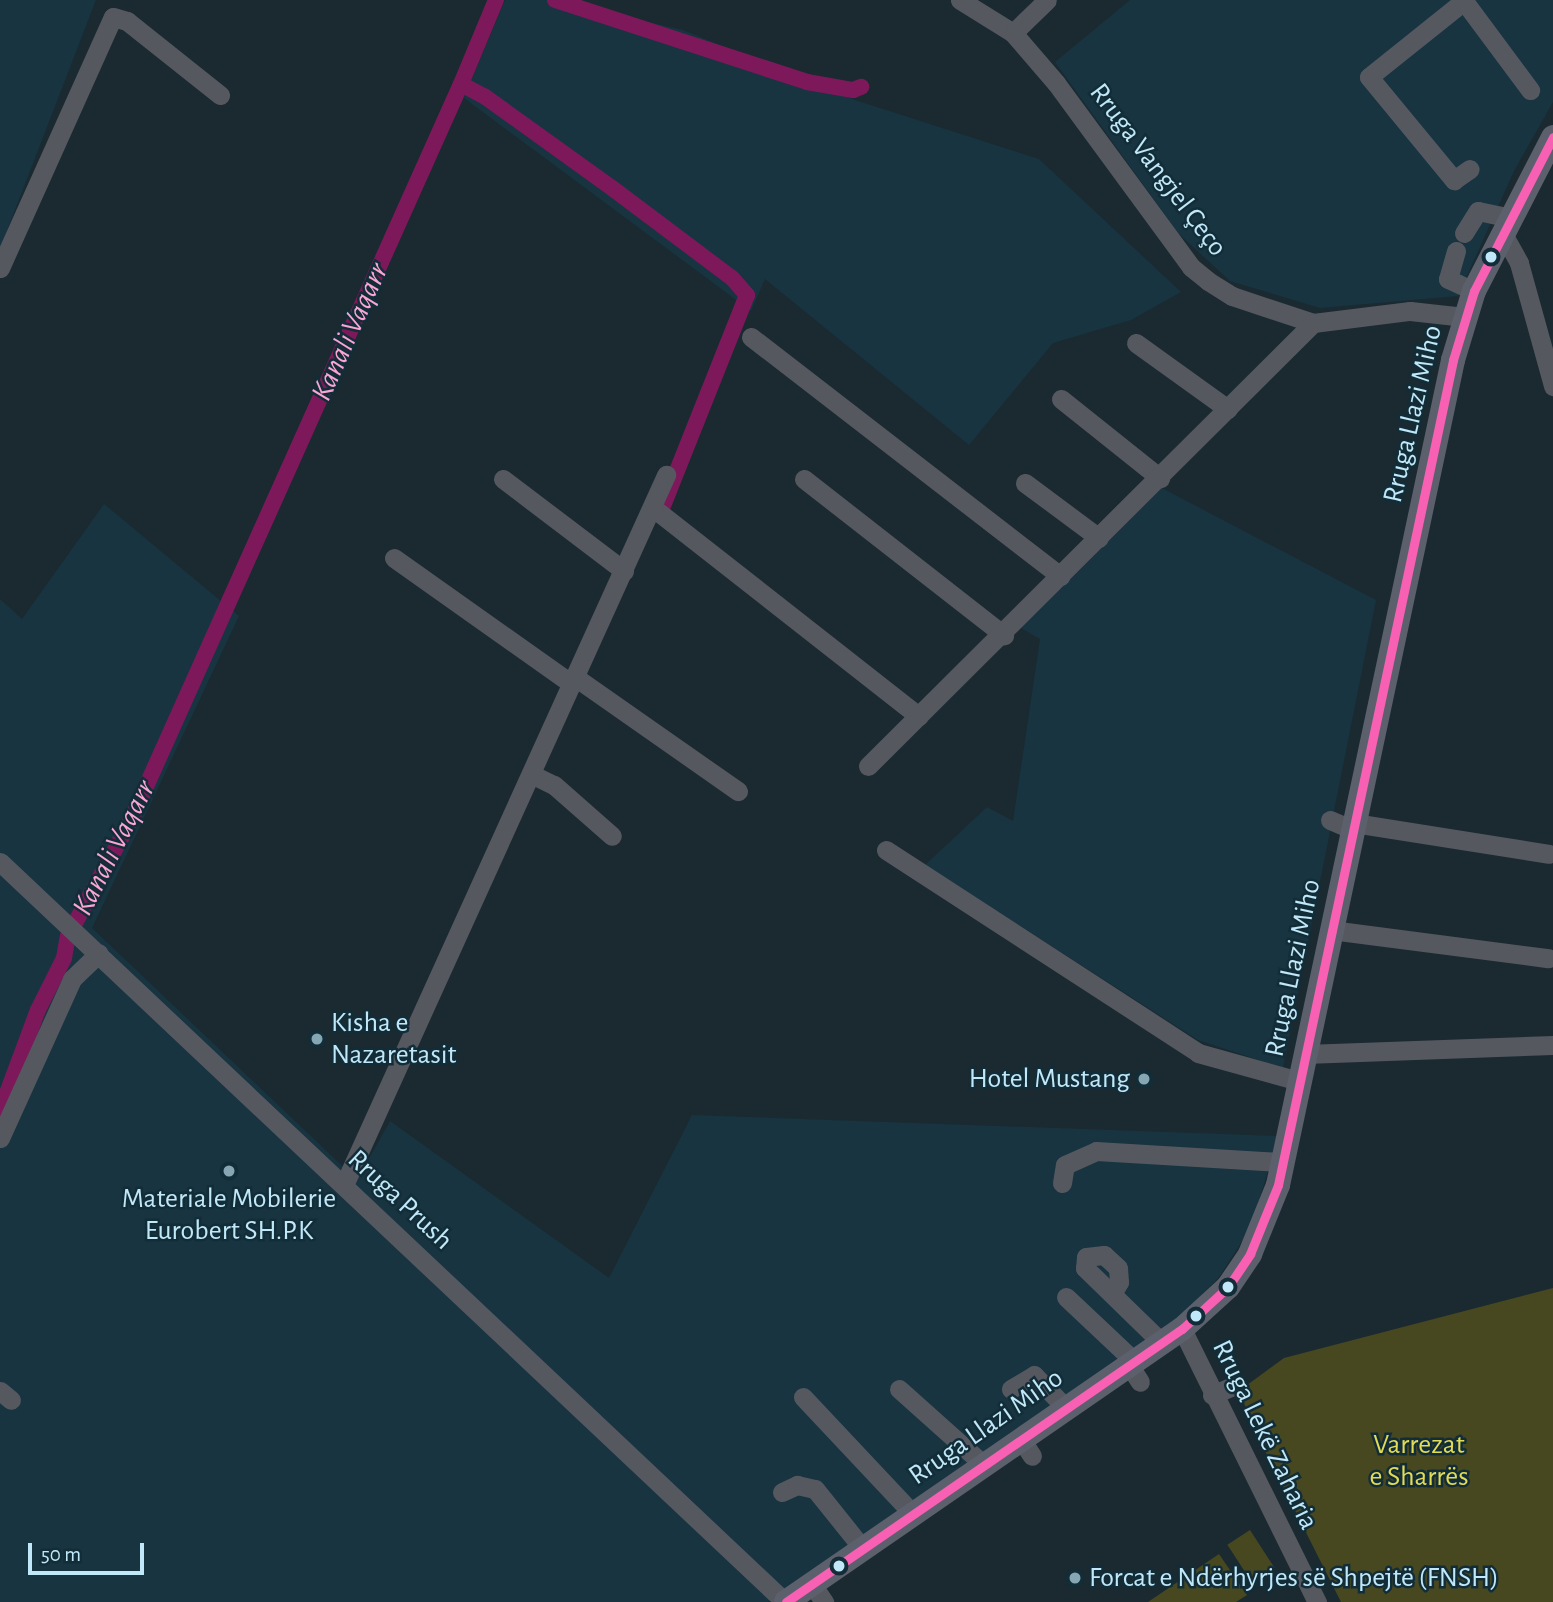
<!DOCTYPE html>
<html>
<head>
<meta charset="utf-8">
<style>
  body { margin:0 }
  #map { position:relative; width:1553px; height:1602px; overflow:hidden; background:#1a2a30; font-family:"Alegreya Sans",sans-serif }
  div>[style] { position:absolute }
  .built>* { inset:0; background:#173440 }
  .green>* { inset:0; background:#484820; transform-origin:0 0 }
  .canal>* { height:16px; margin:-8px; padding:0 8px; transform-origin:8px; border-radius:8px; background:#7d195b }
  .minor>* { height:19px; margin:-9.5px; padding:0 9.5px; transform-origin:9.5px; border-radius:9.5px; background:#565860 }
  .major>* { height:24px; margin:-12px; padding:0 12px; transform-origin:12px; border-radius:12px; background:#5c606c }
  .bus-1>* { height:9px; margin:-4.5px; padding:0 4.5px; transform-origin:4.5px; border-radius:4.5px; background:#f860b3 }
  .dots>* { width:19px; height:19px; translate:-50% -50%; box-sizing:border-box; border:4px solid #122d38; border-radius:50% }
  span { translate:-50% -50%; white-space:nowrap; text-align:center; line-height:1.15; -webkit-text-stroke:5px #122d38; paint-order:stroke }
  .street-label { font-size:28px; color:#c0e8f9 }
  .poi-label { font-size:28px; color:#c0e8f9 }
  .left { translate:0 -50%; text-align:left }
  .right { translate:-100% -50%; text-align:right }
  .park-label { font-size:28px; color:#e1db55 }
  .water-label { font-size:30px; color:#faa5d3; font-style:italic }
  .scale { position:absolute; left:28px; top:1543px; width:116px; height:32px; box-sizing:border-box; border:4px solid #c0e8f9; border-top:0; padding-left:9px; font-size:21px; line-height:24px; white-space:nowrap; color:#c0e8f9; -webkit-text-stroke:5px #122d38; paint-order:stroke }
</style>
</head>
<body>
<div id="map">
  <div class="built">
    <i style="clip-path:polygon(0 0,96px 0,0 249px)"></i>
    <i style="clip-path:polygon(505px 0,549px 0,683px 30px,855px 100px,1039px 159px,1181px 292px,1131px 320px,1053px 343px,969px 445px,765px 279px,751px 311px,464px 98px)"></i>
    <i style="clip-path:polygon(1130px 0,1553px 0,1553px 102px,1514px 171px,1458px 296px,1320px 308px,1230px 281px,1178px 233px,1055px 62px)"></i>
    <i style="clip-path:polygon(1154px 484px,1376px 600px,1283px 1068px,1198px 1040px,925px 865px,987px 807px,1013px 821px,1040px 639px,1014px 624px)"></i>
    <i style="clip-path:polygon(104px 504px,239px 616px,92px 928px,357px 1180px,390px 1121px,609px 1278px,692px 1115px,1279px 1136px,1250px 1229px,1219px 1277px,1181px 1316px,768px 1602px,0 1602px,0 599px,22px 619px)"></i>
  </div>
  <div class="green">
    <i style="clip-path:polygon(1553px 1288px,1553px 1602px,1341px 1602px,1257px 1435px,1239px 1391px,1284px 1358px)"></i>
    <i style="left:1250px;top:1530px;width:45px;height:27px;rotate:57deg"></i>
    <i style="clip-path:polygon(1219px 1554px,1247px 1595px,1236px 1602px,1148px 1602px)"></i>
  </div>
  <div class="canal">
    <i style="left:555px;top:0;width:265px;rotate:18deg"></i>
    <i style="left:807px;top:82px;width:47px;rotate:9.9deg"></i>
    <i style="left:853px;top:90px;width:9px;rotate:-21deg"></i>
    <i style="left:461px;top:84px;width:91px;rotate:-67.4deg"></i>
    <i style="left:0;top:1112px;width:109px;rotate:-69.6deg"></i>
    <i style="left:38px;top:1010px;width:58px;rotate:-63.4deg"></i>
    <i style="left:64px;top:958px;width:22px;rotate:-80deg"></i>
    <i style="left:68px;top:936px;width:134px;rotate:-61.5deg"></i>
    <i style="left:132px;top:818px;width:804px;rotate:-65.86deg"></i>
    <i style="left:461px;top:84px;width:26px;rotate:28deg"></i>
    <i style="left:484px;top:96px;width:158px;rotate:35.7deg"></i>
    <i style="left:612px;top:188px;width:150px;rotate:36.9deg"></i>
    <i style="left:732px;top:278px;width:23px;rotate:49deg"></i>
    <i style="left:747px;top:295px;width:227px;rotate:111.7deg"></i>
  </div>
  <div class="minor">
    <i style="left:960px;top:0;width:62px;rotate:31.9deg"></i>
    <i style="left:1013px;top:33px;width:66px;rotate:49.3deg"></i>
    <i style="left:1056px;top:83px;width:228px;rotate:53.7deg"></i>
    <i style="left:1191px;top:267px;width:22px;rotate:39deg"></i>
    <i style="left:1208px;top:281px;width:28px;rotate:32deg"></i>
    <i style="left:1232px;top:296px;width:85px;rotate:18.4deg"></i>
    <i style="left:1313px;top:323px;width:98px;rotate:-7.1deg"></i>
    <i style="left:1410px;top:311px;width:55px;rotate:6.2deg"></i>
    <i style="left:1465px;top:0;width:123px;rotate:141.3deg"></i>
    <i style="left:1369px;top:77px;width:134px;rotate:50.5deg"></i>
    <i style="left:1454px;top:180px;width:19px;rotate:-35deg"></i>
    <i style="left:1464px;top:1px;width:111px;rotate:53.4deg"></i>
    <i style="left:1013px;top:33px;width:47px;rotate:-44.1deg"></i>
    <i style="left:1502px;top:232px;width:35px;rotate:61deg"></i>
    <i style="left:1519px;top:263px;width:128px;rotate:74.5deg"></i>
    <i style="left:1464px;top:233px;width:26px;rotate:-58deg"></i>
    <i style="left:1478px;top:211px;width:33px;rotate:12deg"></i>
    <i style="left:1456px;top:251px;width:29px;rotate:106deg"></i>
    <i style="left:1448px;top:279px;width:29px;rotate:25deg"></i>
    <i style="left:0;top:268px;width:275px;rotate:-65.8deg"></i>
    <i style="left:113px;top:17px;width:15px;rotate:16deg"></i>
    <i style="left:127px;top:21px;width:119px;rotate:38.5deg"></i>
    <i style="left:751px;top:337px;width:391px;rotate:37.7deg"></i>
    <i style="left:1136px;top:343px;width:113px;rotate:35.7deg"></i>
    <i style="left:1061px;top:399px;width:127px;rotate:38.6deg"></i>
    <i style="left:503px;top:479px;width:152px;rotate:37.2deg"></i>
    <i style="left:804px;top:479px;width:254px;rotate:38deg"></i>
    <i style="left:1025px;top:483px;width:92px;rotate:36.6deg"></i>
    <i style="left:652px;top:507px;width:339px;rotate:38.1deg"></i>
    <i style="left:394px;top:558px;width:218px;rotate:35.3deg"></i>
    <i style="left:575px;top:677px;width:199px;rotate:35deg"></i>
    <i style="left:868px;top:766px;width:628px;rotate:-44.87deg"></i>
    <i style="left:531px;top:774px;width:25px;rotate:26deg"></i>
    <i style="left:554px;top:785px;width:77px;rotate:41.3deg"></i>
    <i style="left:1330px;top:820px;width:25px;rotate:23deg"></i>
    <i style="left:1354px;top:823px;width:197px;rotate:9deg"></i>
    <i style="left:886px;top:850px;width:372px;rotate:33deg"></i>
    <i style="left:1198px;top:1053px;width:105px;rotate:15.5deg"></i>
    <i style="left:0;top:862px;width:1079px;rotate:43.31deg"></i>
    <i style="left:1331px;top:930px;width:219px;rotate:7.4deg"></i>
    <i style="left:1305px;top:1054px;width:248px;rotate:-2.1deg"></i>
    <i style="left:0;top:1138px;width:175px;rotate:-65.6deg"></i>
    <i style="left:72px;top:979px;width:37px;rotate:-44deg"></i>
    <i style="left:1062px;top:1183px;width:18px;rotate:-81deg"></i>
    <i style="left:1065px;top:1165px;width:34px;rotate:-24deg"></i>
    <i style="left:1096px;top:1151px;width:187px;rotate:3.4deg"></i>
    <i style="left:344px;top:1185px;width:780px;rotate:-65.6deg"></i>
    <i style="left:1112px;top:1294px;width:14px;rotate:-60deg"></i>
    <i style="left:1119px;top:1282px;width:14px;rotate:-94deg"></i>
    <i style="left:1118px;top:1268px;width:19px;rotate:-137deg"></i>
    <i style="left:1104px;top:1255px;width:18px;rotate:174deg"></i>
    <i style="left:1086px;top:1257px;width:11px;rotate:95deg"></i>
    <i style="left:1085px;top:1268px;width:107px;rotate:44.2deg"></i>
    <i style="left:1066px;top:1297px;width:93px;rotate:43.3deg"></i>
    <i style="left:1182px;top:1329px;width:305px;rotate:63.7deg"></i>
    <i style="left:1129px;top:1365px;width:20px;rotate:57deg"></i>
    <i style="left:899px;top:1389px;width:114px;rotate:41.8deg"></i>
    <i style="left:1011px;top:1389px;width:27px;rotate:-31deg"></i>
    <i style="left:1034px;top:1375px;width:46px;rotate:45.9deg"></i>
    <i style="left:0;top:1391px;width:14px;rotate:39deg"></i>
    <i style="left:1212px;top:1395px;width:26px;rotate:-23deg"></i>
    <i style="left:803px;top:1397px;width:161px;rotate:46.8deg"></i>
    <i style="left:1021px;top:1439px;width:20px;rotate:57deg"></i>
    <i style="left:782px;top:1492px;width:17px;rotate:-25deg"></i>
    <i style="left:797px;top:1485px;width:18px;rotate:13deg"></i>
    <i style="left:815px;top:1489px;width:77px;rotate:51.3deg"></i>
    <i style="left:812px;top:1584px;width:22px;rotate:56deg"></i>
  </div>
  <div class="major">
    <i style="left:786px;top:1602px;width:481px;rotate:-34.6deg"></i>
    <i style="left:1182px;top:1329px;width:62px;rotate:-42.4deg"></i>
    <i style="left:1228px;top:1287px;width:40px;rotate:-56deg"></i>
    <i style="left:1250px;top:1254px;width:74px;rotate:-67.9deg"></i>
    <i style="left:1278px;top:1185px;width:843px;rotate:-78.02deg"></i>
    <i style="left:1453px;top:360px;width:72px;rotate:-73.1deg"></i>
    <i style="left:1474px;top:291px;width:173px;rotate:-62.8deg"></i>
  </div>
  <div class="bus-1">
    <i style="left:786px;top:1602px;width:481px;rotate:-34.6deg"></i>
    <i style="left:1182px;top:1329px;width:62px;rotate:-42.4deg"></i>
    <i style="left:1228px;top:1287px;width:40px;rotate:-56deg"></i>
    <i style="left:1250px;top:1254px;width:74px;rotate:-67.9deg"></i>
    <i style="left:1278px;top:1185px;width:843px;rotate:-78.02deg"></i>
    <i style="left:1453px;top:360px;width:72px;rotate:-73.1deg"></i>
    <i style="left:1474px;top:291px;width:173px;rotate:-62.8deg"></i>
  </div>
  <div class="dots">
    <i style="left:1491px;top:257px;background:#c0e8f9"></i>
    <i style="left:317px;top:1039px;background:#86a6b3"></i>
    <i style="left:1144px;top:1079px;background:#86a6b3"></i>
    <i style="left:229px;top:1171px;background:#86a6b3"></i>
    <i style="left:1228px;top:1287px;background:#c0e8f9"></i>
    <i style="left:1196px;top:1316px;background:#c0e8f9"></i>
    <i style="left:839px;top:1566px;background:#c0e8f9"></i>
    <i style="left:1075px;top:1578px;background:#86a6b3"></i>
  </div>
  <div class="street-label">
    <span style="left:1158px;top:170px;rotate:53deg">Rruga Vangjel Çeço</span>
    <span style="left:1413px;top:414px;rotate:-77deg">Rruga Llazi Miho</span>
    <span style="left:1293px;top:968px;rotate:-78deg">Rruga Llazi Miho</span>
    <span style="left:400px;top:1200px;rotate:43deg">Rruga Prush</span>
    <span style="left:986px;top:1427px;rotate:-35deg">Rruga Llazi Miho</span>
    <span style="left:1265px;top:1435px;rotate:64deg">Rruga Lekë Zaharia</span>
  </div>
  <div class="poi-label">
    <span class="left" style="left:331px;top:1039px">Kisha e<br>Nazaretasit</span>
    <span class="right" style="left:1130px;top:1079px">Hotel Mustang</span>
    <span style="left:229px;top:1215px">Materiale Mobilerie<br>Eurobert SH.P.K</span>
    <span class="left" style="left:1089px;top:1578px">Forcat e Ndërhyrjes së Shpejtë (FNSH)</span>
  </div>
  <div class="park-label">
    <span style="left:1419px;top:1461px">Varrezat<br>e Sharrës</span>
  </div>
  <div class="water-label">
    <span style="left:350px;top:332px;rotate:-66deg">Kanali Vaqarr</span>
    <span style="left:114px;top:848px;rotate:-63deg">Kanali Vaqarr</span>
  </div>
  <div class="scale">50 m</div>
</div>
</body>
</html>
